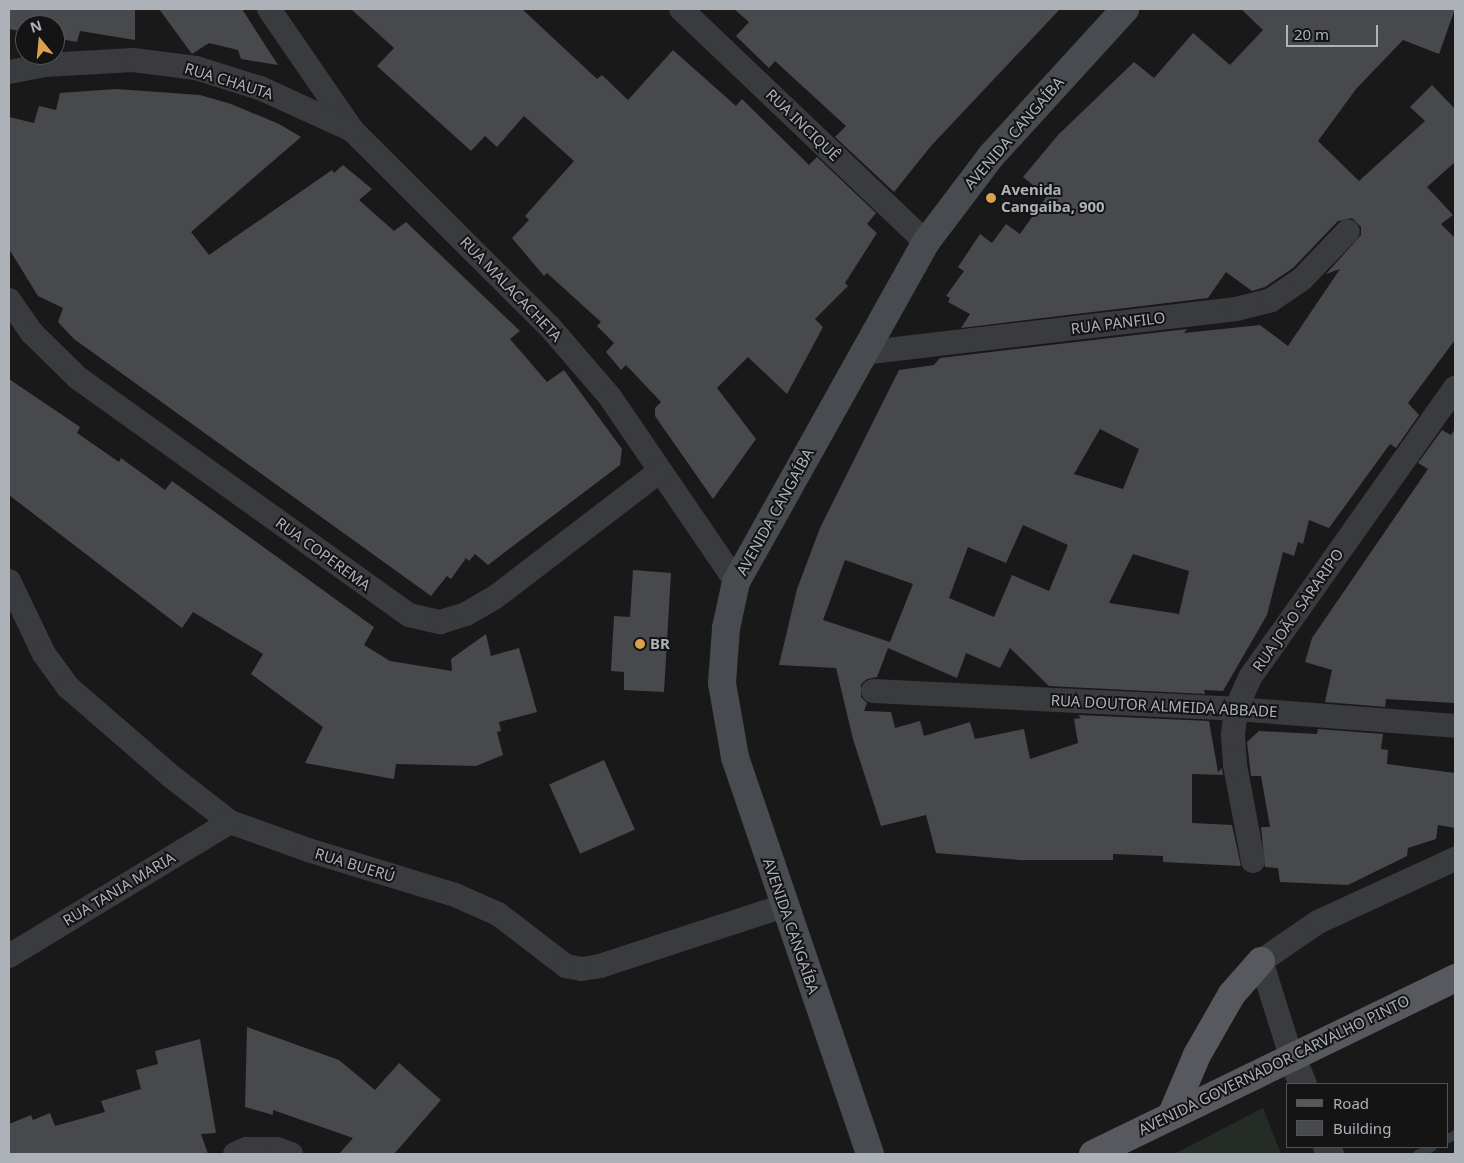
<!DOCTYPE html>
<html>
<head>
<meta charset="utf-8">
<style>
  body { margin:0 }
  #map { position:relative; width:1464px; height:1163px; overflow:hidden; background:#19191a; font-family:"Noto Sans",sans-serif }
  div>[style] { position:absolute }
  .green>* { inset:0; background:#252c26 }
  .stream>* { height:9px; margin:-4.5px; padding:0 4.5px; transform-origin:4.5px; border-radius:4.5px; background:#343c42 }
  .building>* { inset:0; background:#48494c; transform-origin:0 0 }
  .minor>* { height:24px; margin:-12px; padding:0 12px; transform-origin:12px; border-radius:12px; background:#3a3b3f }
  .tertiary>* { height:28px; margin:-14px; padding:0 14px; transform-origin:14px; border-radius:14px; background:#3a3b3f }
  .secondary>* { height:28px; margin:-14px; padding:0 14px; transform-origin:14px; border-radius:14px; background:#484b4f }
  .primary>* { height:28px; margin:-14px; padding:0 14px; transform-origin:14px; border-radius:14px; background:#57595e }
  .dots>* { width:14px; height:14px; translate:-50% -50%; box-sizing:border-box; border:2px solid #141415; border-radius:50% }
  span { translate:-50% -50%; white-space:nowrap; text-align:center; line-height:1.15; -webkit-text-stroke:4px #141415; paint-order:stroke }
  .street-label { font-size:15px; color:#adb1b8 }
  .poi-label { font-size:15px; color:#adb1b8; font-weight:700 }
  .left { translate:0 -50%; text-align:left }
  .frame { position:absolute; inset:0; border:10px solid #adb1b8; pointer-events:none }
  .legend { position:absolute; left:1286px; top:1083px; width:162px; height:65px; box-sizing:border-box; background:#141415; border:1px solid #515356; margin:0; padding:6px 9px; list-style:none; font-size:15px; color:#adb1b8 }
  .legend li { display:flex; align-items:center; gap:10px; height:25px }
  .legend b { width:25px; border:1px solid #515356 }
  .north { position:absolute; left:15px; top:15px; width:50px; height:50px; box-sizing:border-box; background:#141415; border:1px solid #515356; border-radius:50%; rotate:343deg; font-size:14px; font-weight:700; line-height:20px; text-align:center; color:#adb1b8 }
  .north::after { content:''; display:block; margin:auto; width:18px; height:22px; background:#dca14f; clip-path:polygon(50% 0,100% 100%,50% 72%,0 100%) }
  .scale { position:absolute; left:1286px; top:25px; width:92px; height:22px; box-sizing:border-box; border:2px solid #adb1b8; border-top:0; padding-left:6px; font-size:15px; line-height:18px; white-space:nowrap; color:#adb1b8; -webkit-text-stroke:4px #141415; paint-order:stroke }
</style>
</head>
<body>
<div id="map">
  <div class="green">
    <i style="clip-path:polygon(1263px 1108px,1281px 1154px,1174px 1154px)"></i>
  </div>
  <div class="stream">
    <i style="left:1448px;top:1138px;width:8px;rotate:-30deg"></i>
    <i style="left:1417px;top:1154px;width:16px;rotate:-27deg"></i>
  </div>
  <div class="building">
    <i style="clip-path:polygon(9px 9px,135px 9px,135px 40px,80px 31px,77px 42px,55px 38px,55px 25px,25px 25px,25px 32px,9px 29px)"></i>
    <i style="clip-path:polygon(159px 9px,242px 9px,278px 65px,241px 59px,238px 50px,209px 43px,192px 54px)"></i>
    <i style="clip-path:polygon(351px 9px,522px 9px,597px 79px,602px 75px,628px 100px,673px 50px,736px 106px,742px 99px,809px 165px,817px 157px,876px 213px,867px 224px,877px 233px,845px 283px,848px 286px,815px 319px,823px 327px,787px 394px,748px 357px,717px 388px,756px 439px,713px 499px,655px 416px,655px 408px,661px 402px,626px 365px,621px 370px,606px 352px,614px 343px,597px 326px,601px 322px,547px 273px,544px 276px,512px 238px,529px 220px,525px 216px,574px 161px,524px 116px,497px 147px,485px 136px,471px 151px,377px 66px,394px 48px)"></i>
    <i style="clip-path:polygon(734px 9px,1060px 9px,931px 146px,894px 192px,835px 137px,846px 126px,775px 61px,769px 68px,736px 36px,749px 22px)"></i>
    <i style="clip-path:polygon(evenodd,1241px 9px,1455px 9px,1439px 54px,1403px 40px,1356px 89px,1318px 141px,1359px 181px,1425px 121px,1410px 107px,1432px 85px,1455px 109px,1455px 162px,1427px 187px,1453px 215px,1441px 224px,1455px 238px,1455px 340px,1408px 403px,1419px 415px,1396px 448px,1390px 444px,1329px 528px,1309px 520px,1303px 544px,1298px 542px,1294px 556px,1283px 552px,1267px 615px,1223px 691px,1204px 690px,1205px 694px,1049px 686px,1010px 648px,1000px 668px,966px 653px,957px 678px,888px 648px,877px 677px,867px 679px,861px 684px,861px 697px,867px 703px,864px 711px,891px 712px,895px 728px,920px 721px,924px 736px,970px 722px,975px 739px,1024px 729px,1030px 759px,1078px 743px,1074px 719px,1081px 718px,1078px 715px,1209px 721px,1218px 772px,1222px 768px,1223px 775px,1192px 774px,1192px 823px,1232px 825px,1241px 866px,1163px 862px,1163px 856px,1113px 854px,1113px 860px,1020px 860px,936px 853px,926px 815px,881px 826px,853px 739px,836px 668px,779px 665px,797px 589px,820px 528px,899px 370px,934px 365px,940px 358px,1187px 329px,1184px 333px,1260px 325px,1288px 346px,1340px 269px,1326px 274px,1361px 235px,1361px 227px,1352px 218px,1338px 221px,1293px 268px,1265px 287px,1252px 291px,1226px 272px,1208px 298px,961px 328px,970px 314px,948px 302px,950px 298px,946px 296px,964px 271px,958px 267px,980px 234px,992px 243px,1006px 224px,1020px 234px,1047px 196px,1023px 177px,1058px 135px,1134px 62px,1154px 78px,1193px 33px,1230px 65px,1263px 30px,1241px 9px,1100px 429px,1139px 449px,1123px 489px,1074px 474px,1100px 429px,1241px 9px,1023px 525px,1068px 545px,1049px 591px,1012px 575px,994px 617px,949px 598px,968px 547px,1006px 563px,1023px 525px,1241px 9px,1133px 554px,1189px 571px,1179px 614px,1109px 603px,1133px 554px,1241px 9px,845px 560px,913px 584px,890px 642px,823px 620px,845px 560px)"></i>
    <i style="clip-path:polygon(116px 89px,200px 95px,231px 104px,279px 124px,301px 137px,191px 232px,209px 255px,332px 170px,334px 173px,343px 165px,372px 189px,359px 200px,394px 231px,406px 222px,520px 331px,510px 339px,547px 382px,564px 370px,622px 449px,620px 465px,488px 565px,475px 554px,469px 561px,466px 558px,451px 579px,447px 576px,431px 596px,74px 339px,58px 322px,63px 308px,38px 296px,9px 249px,9px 117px,34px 123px,39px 106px,56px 110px,60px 93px)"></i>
    <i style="clip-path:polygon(9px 379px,80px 427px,77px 433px,119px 462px,121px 458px,165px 490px,172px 481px,374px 627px,364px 645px,390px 661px,452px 671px,451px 659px,486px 634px,491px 656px,519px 648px,537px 712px,499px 722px,501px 731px,497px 732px,503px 755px,476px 766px,396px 764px,394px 779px,305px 763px,323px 727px,251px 674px,263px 654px,193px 612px,182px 628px,9px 495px)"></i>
    <i style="clip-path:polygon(1455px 429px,1455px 703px,1386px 699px,1385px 707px,1325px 702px,1332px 670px,1305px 662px,1312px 638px,1428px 469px,1418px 463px,1442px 430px,1451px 435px)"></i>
    <i style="clip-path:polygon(633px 570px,671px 573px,664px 692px,624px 690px,624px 672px,611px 671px,614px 616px,630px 617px)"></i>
    <i style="clip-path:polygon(1318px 729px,1383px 734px,1381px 749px,1388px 750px,1387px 764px,1455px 773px,1455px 828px,1438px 825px,1436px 839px,1408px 848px,1407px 856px,1348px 885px,1280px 882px,1278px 868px,1265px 867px,1261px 827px,1270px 827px,1261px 776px,1251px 776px,1247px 742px,1259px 731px,1317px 734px)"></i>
    <i style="left:604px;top:760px;width:76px;height:60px;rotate:66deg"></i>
    <i style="clip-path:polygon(247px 1027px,339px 1060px,375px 1090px,399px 1063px,441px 1100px,394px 1154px,339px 1154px,353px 1138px,273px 1110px,273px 1115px,245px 1107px)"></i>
    <i style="clip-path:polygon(200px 1039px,216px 1133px,201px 1134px,208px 1154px,9px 1154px,9px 1124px,31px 1115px,33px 1120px,50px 1113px,55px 1126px,105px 1112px,101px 1101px,141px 1089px,136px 1070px,158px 1064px,155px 1051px)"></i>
  </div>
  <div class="minor">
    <i style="left:269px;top:9px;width:148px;rotate:55.5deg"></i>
    <i style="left:353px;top:131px;width:276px;rotate:44.9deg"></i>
    <i style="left:549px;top:326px;width:94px;rotate:49.3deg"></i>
    <i style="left:610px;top:397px;width:224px;rotate:55.7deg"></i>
    <i style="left:681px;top:9px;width:338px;rotate:43.6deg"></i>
    <i style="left:9px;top:72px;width:37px;rotate:-11deg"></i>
    <i style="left:45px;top:65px;width:88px;rotate:-3.3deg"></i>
    <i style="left:133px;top:60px;width:64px;rotate:7.2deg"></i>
    <i style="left:196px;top:68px;width:67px;rotate:17.4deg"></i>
    <i style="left:260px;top:88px;width:101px;rotate:24.5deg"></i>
    <i style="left:9px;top:300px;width:40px;rotate:55.1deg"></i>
    <i style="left:32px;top:333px;width:64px;rotate:44.4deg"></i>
    <i style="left:78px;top:378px;width:407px;rotate:35.6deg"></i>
    <i style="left:409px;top:615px;width:32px;rotate:13deg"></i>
    <i style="left:440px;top:622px;width:27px;rotate:-17deg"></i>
    <i style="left:466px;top:614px;width:32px;rotate:-30deg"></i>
    <i style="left:494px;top:598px;width:209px;rotate:-37.4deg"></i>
    <i style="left:862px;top:353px;width:377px;rotate:-6.7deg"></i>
    <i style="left:1236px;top:309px;width:36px;rotate:-14deg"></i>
    <i style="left:1271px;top:300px;width:37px;rotate:-34deg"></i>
    <i style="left:1302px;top:279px;width:66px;rotate:-46.2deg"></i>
    <i style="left:9px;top:581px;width:81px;rotate:64.4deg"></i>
    <i style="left:44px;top:654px;width:41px;rotate:54deg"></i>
    <i style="left:68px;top:687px;width:138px;rotate:40.9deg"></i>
    <i style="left:172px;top:777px;width:73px;rotate:37.8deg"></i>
    <i style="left:230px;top:822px;width:83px;rotate:19.7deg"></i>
    <i style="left:308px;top:850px;width:154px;rotate:17deg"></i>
    <i style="left:455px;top:895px;width:47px;rotate:23.8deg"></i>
    <i style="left:498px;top:914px;width:86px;rotate:37.4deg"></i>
    <i style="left:566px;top:966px;width:16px;rotate:11deg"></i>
    <i style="left:582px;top:969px;width:18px;rotate:-9deg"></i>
    <i style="left:600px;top:966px;width:194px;rotate:-18.1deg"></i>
    <i style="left:873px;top:691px;width:363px;rotate:2.8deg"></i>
    <i style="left:1236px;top:709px;width:220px;rotate:4.4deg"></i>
    <i style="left:1253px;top:861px;width:98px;rotate:-100.6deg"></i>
    <i style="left:1235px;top:765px;width:31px;rotate:-94deg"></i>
    <i style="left:1233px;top:734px;width:25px;rotate:-83deg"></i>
    <i style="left:1236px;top:709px;width:36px;rotate:-66deg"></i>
    <i style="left:1251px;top:676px;width:353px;rotate:-54.7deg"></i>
    <i style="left:9px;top:956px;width:258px;rotate:-31.2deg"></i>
    <i style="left:1291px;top:1056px;width:100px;rotate:-107.5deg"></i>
    <i style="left:1261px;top:961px;width:69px;rotate:-34.4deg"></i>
    <i style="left:1318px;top:922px;width:151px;rotate:-24.7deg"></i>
    <i style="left:235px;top:1154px;width:12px;rotate:-24deg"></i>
    <i style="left:246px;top:1149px;width:31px"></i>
    <i style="left:277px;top:1149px;width:15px;rotate:20deg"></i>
  </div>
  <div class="tertiary">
    <i style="left:1291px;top:1056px;width:30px;rotate:67deg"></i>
    <i style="left:1327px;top:1147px;width:8px;rotate:67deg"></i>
  </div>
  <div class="secondary">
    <i style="left:870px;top:1154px;width:419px;rotate:-108.8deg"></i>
    <i style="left:735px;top:757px;width:75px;rotate:-100deg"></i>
    <i style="left:722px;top:683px;width:55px;rotate:-85.8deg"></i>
    <i style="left:726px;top:628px;width:47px;rotate:-77.7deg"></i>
    <i style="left:736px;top:582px;width:389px;rotate:-60.8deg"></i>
    <i style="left:926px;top:242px;width:108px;rotate:-52.9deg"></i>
    <i style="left:991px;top:156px;width:199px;rotate:-47.6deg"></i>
  </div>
  <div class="primary">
    <i style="left:1172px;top:1114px;width:64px;rotate:-67deg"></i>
    <i style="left:1197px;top:1055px;width:70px;rotate:-60.2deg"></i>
    <i style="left:1232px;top:994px;width:44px;rotate:-48.7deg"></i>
    <i style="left:1093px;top:1154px;width:403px;rotate:-25.9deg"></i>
  </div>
  <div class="dots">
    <i style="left:991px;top:198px;background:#dca14f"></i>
    <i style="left:640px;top:644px;background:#dca14f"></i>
  </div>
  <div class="street-label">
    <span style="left:229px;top:81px;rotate:17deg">RUA CHAUTA</span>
    <span style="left:803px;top:125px;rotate:44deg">RUA INCIQUÊ</span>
    <span style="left:1014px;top:133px;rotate:-49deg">AVENIDA CANGAÍBA</span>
    <span style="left:511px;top:289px;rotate:46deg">RUA MALACACHETA</span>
    <span style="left:1118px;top:323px;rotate:-7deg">RUA PANFILO</span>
    <span style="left:775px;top:512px;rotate:-61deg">AVENIDA CANGAÍBA</span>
    <span style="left:323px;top:554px;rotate:36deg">RUA COPEREMA</span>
    <span style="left:1298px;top:610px;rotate:-55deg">RUA JOÃO SARARIPO</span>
    <span style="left:1164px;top:706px;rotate:3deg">RUA DOUTOR ALMEIDA ABBADE</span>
    <span style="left:355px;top:865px;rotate:17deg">RUA BUERÚ</span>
    <span style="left:119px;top:889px;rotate:-31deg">RUA TANIA MARIA</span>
    <span style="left:791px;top:926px;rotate:71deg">AVENIDA CANGAÍBA</span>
    <span style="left:1274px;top:1065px;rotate:-26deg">AVENIDA GOVERNADOR CARVALHO PINTO</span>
  </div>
  <div class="poi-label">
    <span class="left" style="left:1001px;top:198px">Avenida<br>Cangaiba, 900</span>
    <span class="left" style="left:650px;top:644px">BR</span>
  </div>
  <div class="frame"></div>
  <ul class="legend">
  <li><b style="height:6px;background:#57595e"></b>Road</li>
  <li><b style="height:14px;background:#48494c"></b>Building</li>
  </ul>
  <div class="north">N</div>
  <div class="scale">20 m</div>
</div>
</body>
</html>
